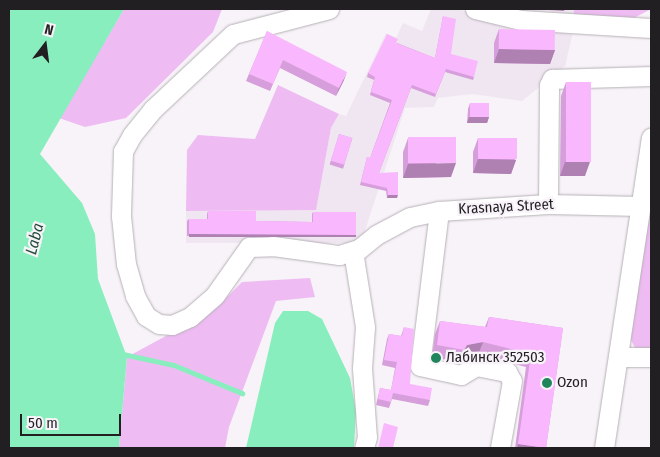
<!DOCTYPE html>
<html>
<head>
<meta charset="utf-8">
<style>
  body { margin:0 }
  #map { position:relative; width:660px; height:457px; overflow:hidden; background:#f8f3f8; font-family:"Fira Sans Condensed",sans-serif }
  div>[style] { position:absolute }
  .built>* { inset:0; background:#f0e6f1 }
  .green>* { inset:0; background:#eebcf2 }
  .water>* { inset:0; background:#89eebe }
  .stream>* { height:4.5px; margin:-2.25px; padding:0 2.25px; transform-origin:2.25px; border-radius:2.25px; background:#89eebe }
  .roads { filter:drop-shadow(0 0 1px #b5b1b6) drop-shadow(0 0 1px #b5b1b6) }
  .minor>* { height:19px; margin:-9.5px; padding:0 9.5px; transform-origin:9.5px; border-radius:9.5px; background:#fff }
  .wall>* { inset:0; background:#d69eda; transform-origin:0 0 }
  .shaded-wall>* { inset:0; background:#ae81b2; transform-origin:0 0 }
  .building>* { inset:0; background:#f9b8fe; transform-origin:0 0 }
  .dots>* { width:14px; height:14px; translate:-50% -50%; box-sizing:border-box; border:2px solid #f8f3f8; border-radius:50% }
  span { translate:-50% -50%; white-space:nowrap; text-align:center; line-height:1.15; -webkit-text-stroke:4.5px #f8f3f8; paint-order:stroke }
  .street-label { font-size:15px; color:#211f21 }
  .poi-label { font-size:15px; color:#211f21 }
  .left { translate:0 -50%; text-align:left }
  .water-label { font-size:16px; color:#204b38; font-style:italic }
  .frame { position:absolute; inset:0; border:10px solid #211f21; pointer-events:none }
  .north { position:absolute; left:20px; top:20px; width:50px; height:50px; -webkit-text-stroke:4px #f8f3f8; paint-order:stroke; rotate:15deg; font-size:14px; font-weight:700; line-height:20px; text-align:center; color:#211f21 }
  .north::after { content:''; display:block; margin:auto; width:18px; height:22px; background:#211f21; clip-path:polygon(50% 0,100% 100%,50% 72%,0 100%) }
  .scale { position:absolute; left:20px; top:414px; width:101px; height:22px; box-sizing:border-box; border:2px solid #211f21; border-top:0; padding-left:6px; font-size:15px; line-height:18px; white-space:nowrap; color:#211f21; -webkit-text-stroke:4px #f8f3f8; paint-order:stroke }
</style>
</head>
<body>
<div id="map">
  <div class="built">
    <i style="clip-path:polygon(431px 9px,455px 9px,573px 32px,565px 66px,522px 101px,472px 94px,438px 98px,434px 107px,405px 108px,361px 243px,186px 243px,186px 211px,316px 209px,331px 128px,339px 114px,346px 116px,386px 33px,396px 38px,403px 23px,422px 31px)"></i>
    <i style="clip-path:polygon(486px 9px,574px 9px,573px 20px)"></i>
  </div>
  <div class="green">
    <i style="clip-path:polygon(124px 9px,222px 9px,213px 32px,126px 118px,85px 127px,59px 118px)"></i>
    <i style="clip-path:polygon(574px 9px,651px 9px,634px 18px,573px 20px)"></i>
    <i style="clip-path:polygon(278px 85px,339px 114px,331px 128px,316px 210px,186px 211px,187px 150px,198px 135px,255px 139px)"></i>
    <i style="clip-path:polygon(651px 188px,651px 352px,636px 350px,630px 338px)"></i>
    <i style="clip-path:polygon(310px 278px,315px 297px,276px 301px,229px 427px,225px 448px,119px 448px,127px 357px,214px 310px,242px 282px)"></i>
  </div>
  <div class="water">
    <i style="clip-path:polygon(9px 9px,124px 9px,40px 154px,82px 203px,95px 234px,98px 279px,127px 357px,119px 448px,9px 448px)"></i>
    <i style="clip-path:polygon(283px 311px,308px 311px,322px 319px,350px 378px,356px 411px,354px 448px,246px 448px,275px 323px)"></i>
  </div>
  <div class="stream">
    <i style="left:123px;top:354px;width:52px;rotate:12.2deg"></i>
    <i style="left:174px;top:365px;width:74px;rotate:22.4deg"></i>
  </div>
  <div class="roads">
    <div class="minor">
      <i style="left:329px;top:9px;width:99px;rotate:165.4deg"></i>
      <i style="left:233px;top:34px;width:110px;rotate:136.8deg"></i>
      <i style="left:153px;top:109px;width:33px;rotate:129deg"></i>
      <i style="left:132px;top:135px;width:18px;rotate:119deg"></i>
      <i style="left:123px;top:151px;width:65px;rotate:91.8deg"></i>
      <i style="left:121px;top:216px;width:48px;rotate:84.1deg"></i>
      <i style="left:126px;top:264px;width:33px;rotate:74deg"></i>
      <i style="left:135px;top:296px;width:23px;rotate:61deg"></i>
      <i style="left:146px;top:316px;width:15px;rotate:32deg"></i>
      <i style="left:159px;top:324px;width:13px;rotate:4deg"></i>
      <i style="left:172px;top:325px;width:20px;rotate:-24deg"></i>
      <i style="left:190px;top:317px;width:33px;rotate:-41deg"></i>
      <i style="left:215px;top:295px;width:59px;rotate:-54.7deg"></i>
      <i style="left:249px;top:247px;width:24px;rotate:-2deg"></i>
      <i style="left:273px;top:246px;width:67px;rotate:7.8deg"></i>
      <i style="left:339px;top:255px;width:21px;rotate:-17deg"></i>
      <i style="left:359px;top:249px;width:22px;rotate:-39deg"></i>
      <i style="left:376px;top:235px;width:38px;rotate:-28deg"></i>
      <i style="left:410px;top:217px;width:30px;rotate:-12deg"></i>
      <i style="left:439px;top:211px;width:109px;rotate:-3.7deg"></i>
      <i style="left:548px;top:204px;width:93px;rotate:1.2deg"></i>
      <i style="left:475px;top:9px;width:47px;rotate:13.4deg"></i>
      <i style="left:521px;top:20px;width:130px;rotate:3.5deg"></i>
      <i style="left:548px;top:204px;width:119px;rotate:-89.5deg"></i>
      <i style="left:549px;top:85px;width:7px;rotate:-63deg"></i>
      <i style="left:552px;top:79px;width:99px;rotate:-1.7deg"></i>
      <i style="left:439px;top:211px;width:156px;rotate:97deg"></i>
      <i style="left:420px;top:366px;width:42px;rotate:12.4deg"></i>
      <i style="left:461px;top:375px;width:17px;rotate:-31deg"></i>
      <i style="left:476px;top:366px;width:32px;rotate:11deg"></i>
      <i style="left:507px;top:372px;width:10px;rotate:61deg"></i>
      <i style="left:512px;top:381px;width:68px;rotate:100.2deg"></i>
      <i style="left:353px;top:251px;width:77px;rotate:81deg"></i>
      <i style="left:365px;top:327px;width:41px;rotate:94.2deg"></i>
      <i style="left:362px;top:368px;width:69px;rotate:85.9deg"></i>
      <i style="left:367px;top:437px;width:11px;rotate:105deg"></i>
      <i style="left:618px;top:357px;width:33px"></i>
      <i style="left:604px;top:448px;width:314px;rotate:-81.4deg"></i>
    </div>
  </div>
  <div class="wall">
    <i style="clip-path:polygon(443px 16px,451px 54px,474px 77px,473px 80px,445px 72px,435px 97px,411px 88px,379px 173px,397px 198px,387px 198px,386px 191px,360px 185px,367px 157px,370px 158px,390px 103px,370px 95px,374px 80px,367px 77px,368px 73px,397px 43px,435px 58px)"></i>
    <i style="clip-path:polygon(499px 29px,555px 50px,550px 64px,494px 63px,494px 43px)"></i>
    <i style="clip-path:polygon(267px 31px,344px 80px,336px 96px,280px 68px,270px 91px,246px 81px)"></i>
    <i style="clip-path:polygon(566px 82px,585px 176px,560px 176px,561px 96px)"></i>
    <i style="clip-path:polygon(470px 103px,489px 117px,487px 123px,467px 123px,468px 109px)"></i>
    <i style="left:339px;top:134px;width:14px;height:32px;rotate:17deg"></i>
    <i style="clip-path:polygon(408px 138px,451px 177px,403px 178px,403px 152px)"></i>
    <i style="clip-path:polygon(478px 138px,516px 160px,511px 174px,473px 173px,473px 152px)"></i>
    <i style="clip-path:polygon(208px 211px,256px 221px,312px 222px,312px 214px,313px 212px,356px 235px,354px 237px,187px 236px,187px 221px,189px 219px,207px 219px,207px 214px)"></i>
    <i style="clip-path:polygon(489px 317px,563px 328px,546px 448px,515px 448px,526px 367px,478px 355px,463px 358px,459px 363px,432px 357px,435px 334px,440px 321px,485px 327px)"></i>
    <i style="clip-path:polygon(404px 327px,410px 384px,430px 400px,428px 406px,392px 399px,389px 408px,376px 405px,380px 388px,391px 390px,395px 368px,382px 365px,387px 339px,389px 334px,401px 336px)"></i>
  </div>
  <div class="shaded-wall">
    <i style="clip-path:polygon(549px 9px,565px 9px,564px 11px,549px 10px)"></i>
    <i style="clip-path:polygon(499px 49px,555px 50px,550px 64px,494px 63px)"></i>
    <i style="clip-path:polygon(347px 72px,344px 80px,336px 96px,339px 88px)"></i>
    <i style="clip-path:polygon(469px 117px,489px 117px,487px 123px,467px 123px)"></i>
    <i style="clip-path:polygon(478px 159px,516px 160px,511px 174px,473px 173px)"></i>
    <i style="clip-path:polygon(565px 162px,590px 162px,585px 176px,560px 176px)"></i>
    <i style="clip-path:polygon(456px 163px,451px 177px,403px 178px,408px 164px)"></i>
    <i style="clip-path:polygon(388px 195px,398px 195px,397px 198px,387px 198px)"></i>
    <i style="left:189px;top:234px;width:167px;height:3px"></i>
    <i style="clip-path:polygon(483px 342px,478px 355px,463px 358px,459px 363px,464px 350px,467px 345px)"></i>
    <i style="clip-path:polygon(518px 444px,546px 448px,517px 448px)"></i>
  </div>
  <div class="building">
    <i style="clip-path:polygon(443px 16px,456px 19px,451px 54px,478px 61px,474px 77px,446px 69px,436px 94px,412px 85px,379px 173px,398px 172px,398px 195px,388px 195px,387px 188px,361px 182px,367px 157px,370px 158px,392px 100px,371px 92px,375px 77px,368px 73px,387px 34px,398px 39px,396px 43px,435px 58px)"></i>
    <i style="left:499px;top:29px;width:56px;height:20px;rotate:1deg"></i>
    <i style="clip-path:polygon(267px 31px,347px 72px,339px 88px,283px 60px,273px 84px,249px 74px)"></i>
    <i style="left:566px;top:82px;width:25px;height:80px"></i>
    <i style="left:470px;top:103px;width:19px;height:14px"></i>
    <i style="left:339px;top:134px;width:14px;height:28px;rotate:17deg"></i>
    <i style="left:456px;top:137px;width:26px;height:48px;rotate:90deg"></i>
    <i style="left:478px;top:138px;width:39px;height:21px"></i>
    <i style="clip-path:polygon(208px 211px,256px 211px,256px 221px,313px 222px,313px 212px,356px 212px,356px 235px,189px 234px,189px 219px,208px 219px)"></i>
    <i style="clip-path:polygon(489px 317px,563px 328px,546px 448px,518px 444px,531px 354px,483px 342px,467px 345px,464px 350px,437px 345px,440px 321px,487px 327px)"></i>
    <i style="clip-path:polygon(404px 327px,414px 329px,410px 384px,432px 388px,430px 400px,393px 393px,391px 402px,378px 399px,380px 388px,391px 390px,397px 362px,384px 360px,389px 334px,402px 336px)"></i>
    <i style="clip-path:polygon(384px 423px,398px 427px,393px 448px,378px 448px)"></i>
  </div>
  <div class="dots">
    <i style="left:436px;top:358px;background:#20845d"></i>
    <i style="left:547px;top:383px;background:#20845d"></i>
  </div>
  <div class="street-label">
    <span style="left:506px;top:207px;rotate:-3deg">Krasnaya Street</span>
  </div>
  <div class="poi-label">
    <span class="left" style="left:446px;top:358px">Лабинск 352503</span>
    <span class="left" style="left:557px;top:383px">Ozon</span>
  </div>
  <div class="water-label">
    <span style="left:35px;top:239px;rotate:-76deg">Laba</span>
  </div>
  <div class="frame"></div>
  <div class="north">N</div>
  <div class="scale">50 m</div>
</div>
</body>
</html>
